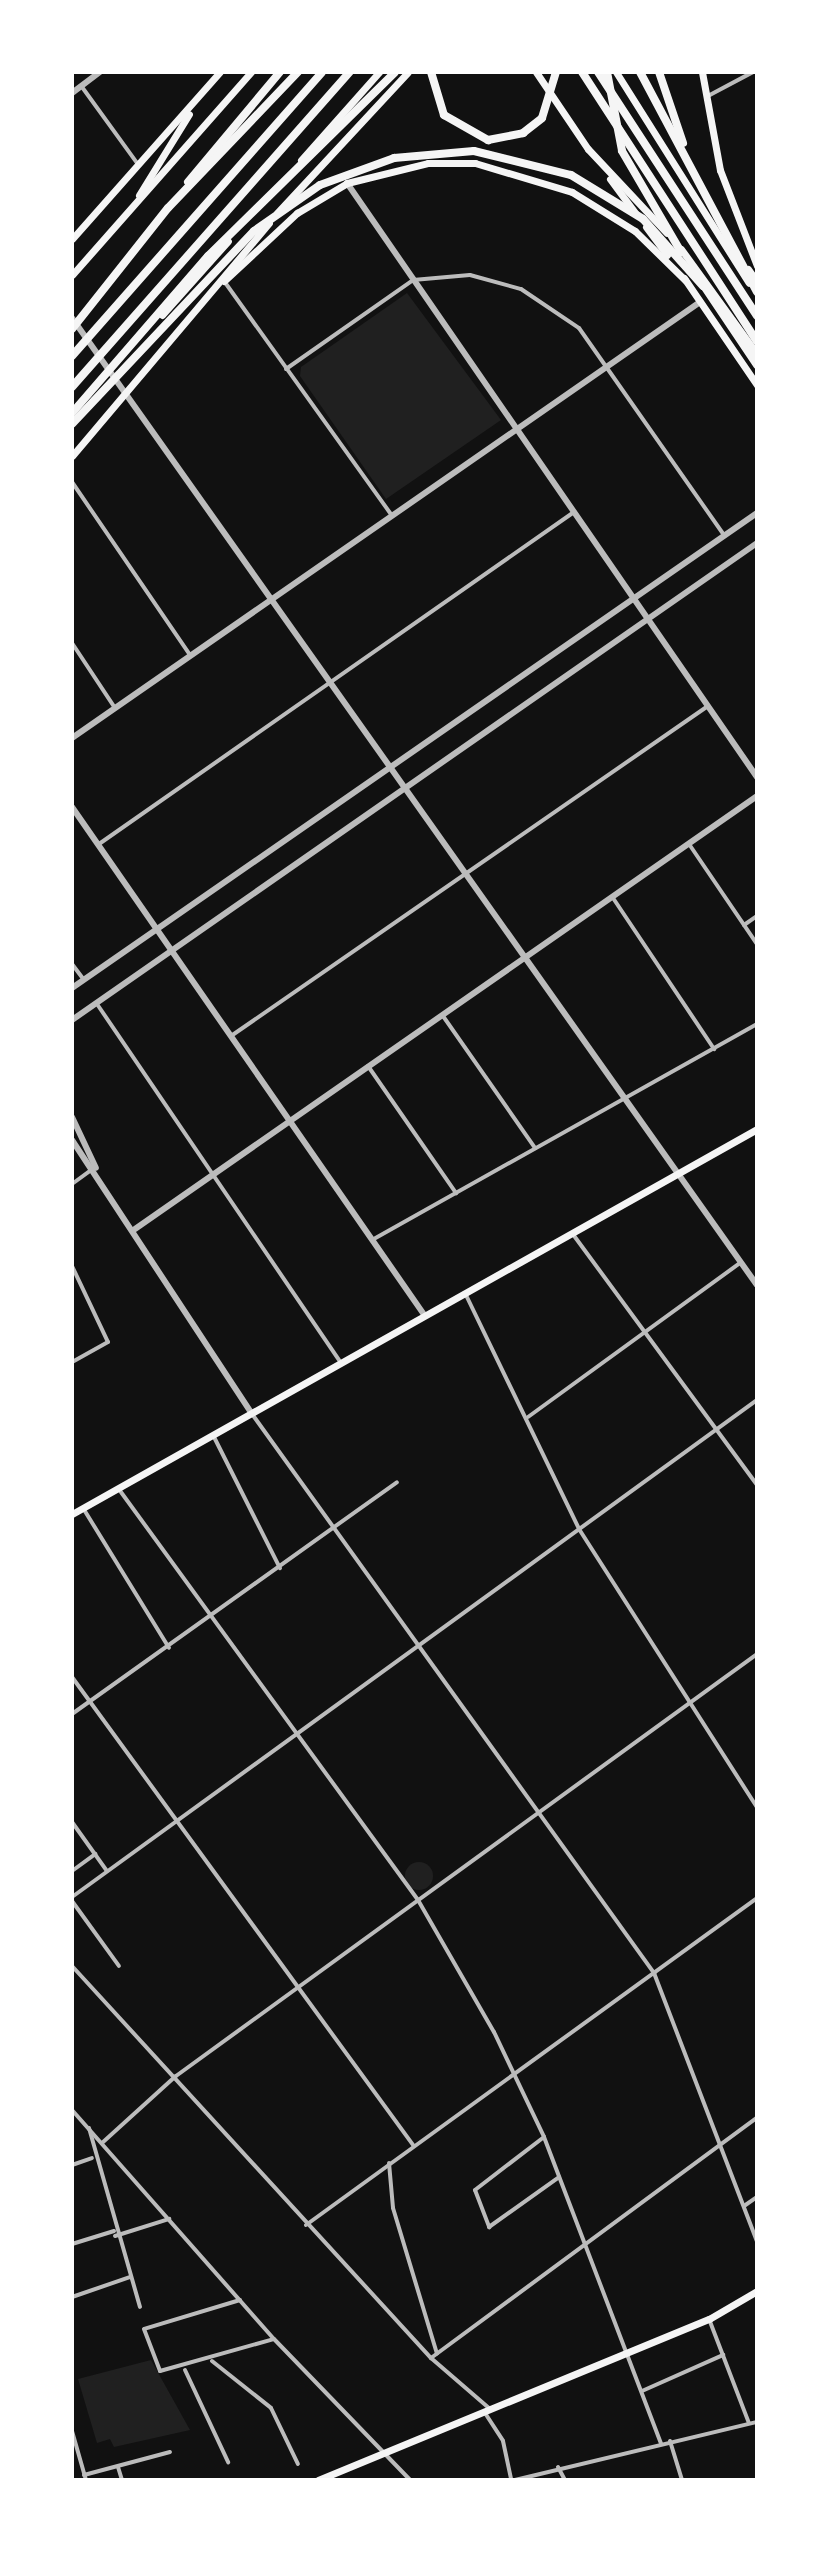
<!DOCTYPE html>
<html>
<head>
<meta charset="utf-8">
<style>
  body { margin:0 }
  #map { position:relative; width:829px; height:2552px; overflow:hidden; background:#111; font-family:"Asap Condensed",sans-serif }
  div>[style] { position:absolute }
  .green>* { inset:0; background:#202020 }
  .round { border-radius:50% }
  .minor>* { height:4px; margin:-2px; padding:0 2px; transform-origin:2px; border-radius:2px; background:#bcbcbc }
  .tertiary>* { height:6px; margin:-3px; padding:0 3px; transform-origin:3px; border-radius:3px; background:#bcbcbc }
  .primary>* { height:7px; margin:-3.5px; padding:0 3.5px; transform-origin:3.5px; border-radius:3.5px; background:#f5f5f5 }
  .trunk>* { height:7px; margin:-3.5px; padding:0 3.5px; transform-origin:3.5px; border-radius:3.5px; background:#f5f5f5 }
  .motorway>* { height:8px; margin:-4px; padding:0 4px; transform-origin:4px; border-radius:4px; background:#f5f5f5 }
  span { translate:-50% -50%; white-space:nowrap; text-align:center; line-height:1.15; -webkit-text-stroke:6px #fff; paint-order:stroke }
  .frame { position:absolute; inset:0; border:74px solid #fff; pointer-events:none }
</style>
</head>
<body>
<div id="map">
  <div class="green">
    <i style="clip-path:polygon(407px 293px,501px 420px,386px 499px,300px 376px,301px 367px)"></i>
    <i class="round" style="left:405px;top:1862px;width:28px;height:28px"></i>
    <i style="clip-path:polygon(151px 2360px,190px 2430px,114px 2447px,110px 2439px,97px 2443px,78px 2379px)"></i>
  </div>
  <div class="minor">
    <i style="left:82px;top:87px;width:94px;rotate:54.1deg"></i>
    <i style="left:706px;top:97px;width:53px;rotate:-28deg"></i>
    <i style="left:224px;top:281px;width:289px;rotate:54.4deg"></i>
    <i style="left:286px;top:369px;width:155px;rotate:-35deg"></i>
    <i style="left:413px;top:280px;width:57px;rotate:-5deg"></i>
    <i style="left:470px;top:275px;width:53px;rotate:15.4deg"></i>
    <i style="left:521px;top:289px;width:70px;rotate:33.9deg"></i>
    <i style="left:579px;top:328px;width:253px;rotate:55deg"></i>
    <i style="left:72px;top:482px;width:209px;rotate:55.7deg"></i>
    <i style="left:72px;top:643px;width:78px;rotate:56.5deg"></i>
    <i style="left:99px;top:844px;width:580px;rotate:-34.95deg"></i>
    <i style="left:689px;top:844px;width:121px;rotate:55.8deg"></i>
    <i style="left:613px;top:898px;width:182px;rotate:56.2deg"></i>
    <i style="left:744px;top:925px;width:16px;rotate:-35deg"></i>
    <i style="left:72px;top:964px;width:20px;rotate:53deg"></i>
    <i style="left:97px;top:1004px;width:434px;rotate:55.8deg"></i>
    <i style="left:443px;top:1016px;width:161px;rotate:55.1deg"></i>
    <i style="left:231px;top:1036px;width:580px;rotate:-34.68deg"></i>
    <i style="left:368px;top:1066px;width:155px;rotate:55.3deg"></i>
    <i style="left:72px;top:1184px;width:26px;rotate:-36deg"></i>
    <i style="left:572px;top:1233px;width:313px;rotate:53.7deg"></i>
    <i style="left:372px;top:1240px;width:441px;rotate:-29.3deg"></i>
    <i style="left:72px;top:1266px;width:84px;rotate:64.7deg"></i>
    <i style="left:108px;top:1342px;width:41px;rotate:150.9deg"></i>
    <i style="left:465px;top:1293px;width:262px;rotate:64.2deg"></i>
    <i style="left:579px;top:1529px;width:330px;rotate:57.4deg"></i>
    <i style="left:252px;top:1414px;width:689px;rotate:54.28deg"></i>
    <i style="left:654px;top:1973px;width:287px;rotate:69deg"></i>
    <i style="left:528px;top:1417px;width:263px;rotate:-36deg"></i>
    <i style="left:213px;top:1435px;width:149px;rotate:63.3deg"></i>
    <i style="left:118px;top:1488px;width:510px;rotate:53.94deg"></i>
    <i style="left:418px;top:1900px;width:152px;rotate:60.1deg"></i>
    <i style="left:494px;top:2032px;width:116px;rotate:64.5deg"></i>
    <i style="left:544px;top:2137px;width:328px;rotate:69.1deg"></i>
    <i style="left:83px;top:1508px;width:164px;rotate:58.4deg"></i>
    <i style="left:72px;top:1677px;width:579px;rotate:53.92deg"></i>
    <i style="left:72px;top:1714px;width:399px;rotate:-35.5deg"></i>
    <i style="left:72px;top:1822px;width:60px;rotate:54.5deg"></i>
    <i style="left:72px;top:1871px;width:29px;rotate:-36deg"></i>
    <i style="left:72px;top:1897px;width:846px;rotate:-35.96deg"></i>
    <i style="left:72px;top:1901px;width:80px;rotate:54.1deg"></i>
    <i style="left:72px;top:1966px;width:532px;rotate:47.52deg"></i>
    <i style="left:431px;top:2358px;width:78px;rotate:40.8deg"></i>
    <i style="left:72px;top:2110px;width:305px;rotate:48.6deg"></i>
    <i style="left:274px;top:2339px;width:196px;rotate:46deg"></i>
    <i style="left:89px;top:2128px;width:186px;rotate:74.1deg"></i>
    <i style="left:544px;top:2137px;width:87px;rotate:142.5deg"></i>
    <i style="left:475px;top:2190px;width:40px;rotate:69deg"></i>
    <i style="left:489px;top:2227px;width:86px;rotate:-35.5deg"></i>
    <i style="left:102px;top:2143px;width:100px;rotate:-42.2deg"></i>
    <i style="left:176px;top:2076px;width:718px;rotate:-35.99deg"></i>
    <i style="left:389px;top:2163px;width:45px;rotate:84.9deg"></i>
    <i style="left:393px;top:2208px;width:152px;rotate:73.2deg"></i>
    <i style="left:72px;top:2165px;width:21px;rotate:-19deg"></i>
    <i style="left:744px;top:2206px;width:16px;rotate:-35deg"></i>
    <i style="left:306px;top:2225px;width:557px;rotate:-35.94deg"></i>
    <i style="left:115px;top:2236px;width:57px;rotate:-17.5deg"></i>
    <i style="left:72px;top:2244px;width:44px;rotate:-17.2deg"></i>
    <i style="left:72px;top:2297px;width:61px;rotate:-19deg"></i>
    <i style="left:240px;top:2300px;width:100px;rotate:163.2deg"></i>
    <i style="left:144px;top:2329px;width:45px;rotate:69.1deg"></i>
    <i style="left:160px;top:2371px;width:118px;rotate:-15.7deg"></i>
    <i style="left:709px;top:2319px;width:111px;rotate:69deg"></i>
    <i style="left:431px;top:2358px;width:405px;rotate:-36.4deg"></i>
    <i style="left:212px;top:2361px;width:75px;rotate:38.5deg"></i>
    <i style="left:271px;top:2408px;width:62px;rotate:64.3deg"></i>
    <i style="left:185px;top:2370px;width:102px;rotate:64.9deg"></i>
    <i style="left:642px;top:2391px;width:89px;rotate:-24deg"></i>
    <i style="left:485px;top:2413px;width:33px;rotate:57deg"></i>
    <i style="left:503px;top:2441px;width:40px;rotate:78deg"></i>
    <i style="left:72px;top:2431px;width:51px;rotate:74.1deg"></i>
    <i style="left:670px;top:2441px;width:41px;rotate:72.9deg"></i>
    <i style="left:118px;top:2467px;width:14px;rotate:73deg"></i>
    <i style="left:558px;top:2467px;width:15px;rotate:62deg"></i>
    <i style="left:84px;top:2475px;width:89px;rotate:-15deg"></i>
    <i style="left:515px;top:2480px;width:249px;rotate:-13.5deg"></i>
  </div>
  <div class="tertiary">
    <i style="left:72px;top:93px;width:35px;rotate:-37deg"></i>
    <i style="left:347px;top:183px;width:722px;rotate:55.39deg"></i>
    <i style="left:72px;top:318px;width:1185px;rotate:54.69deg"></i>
    <i style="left:72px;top:738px;width:765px;rotate:-34.77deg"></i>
    <i style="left:72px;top:807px;width:619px;rotate:55.26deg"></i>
    <i style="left:72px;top:988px;width:834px;rotate:-34.74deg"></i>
    <i style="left:72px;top:1020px;width:835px;rotate:-34.85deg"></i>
    <i style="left:72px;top:1117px;width:56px;rotate:64.8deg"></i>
    <i style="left:72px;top:1140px;width:326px;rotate:56.7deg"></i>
    <i style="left:135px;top:1229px;width:758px;rotate:-34.84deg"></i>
  </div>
  <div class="primary">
    <i style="left:702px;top:72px;width:100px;rotate:79.6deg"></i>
    <i style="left:720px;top:170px;width:103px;rotate:68.9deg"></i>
    <i style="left:301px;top:160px;width:118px;rotate:-48.4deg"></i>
    <i style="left:139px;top:195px;width:95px;rotate:-58.3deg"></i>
    <i style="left:277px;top:213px;width:192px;rotate:-47.1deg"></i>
    <i style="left:72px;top:239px;width:223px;rotate:-48.5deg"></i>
    <i style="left:72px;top:275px;width:271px;rotate:-48.6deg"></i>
    <i style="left:162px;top:315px;width:99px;rotate:-48.3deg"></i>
    <i style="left:72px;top:456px;width:305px;rotate:-49.8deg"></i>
    <i style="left:72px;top:1514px;width:786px;rotate:-29.34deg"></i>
    <i style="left:318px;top:2480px;width:423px;rotate:-22.4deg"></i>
    <i style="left:709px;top:2319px;width:56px;rotate:-30.3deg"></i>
  </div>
  <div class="trunk">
    <i style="left:536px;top:72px;width:93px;rotate:56deg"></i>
    <i style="left:588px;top:149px;width:115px;rotate:46.8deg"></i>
    <i style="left:616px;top:72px;width:249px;rotate:57.8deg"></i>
    <i style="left:610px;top:179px;width:44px;rotate:53.4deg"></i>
    <i style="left:646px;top:227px;width:35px;rotate:53deg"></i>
    <i style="left:681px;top:249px;width:130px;rotate:54.1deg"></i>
    <i style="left:748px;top:269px;width:16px;rotate:55deg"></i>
    <i style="left:684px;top:278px;width:130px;rotate:55.7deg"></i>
    <i style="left:224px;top:281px;width:100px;rotate:-43deg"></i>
    <i style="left:297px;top:213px;width:58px;rotate:-31deg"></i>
    <i style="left:347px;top:183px;width:83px;rotate:-13.9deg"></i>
    <i style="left:428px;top:163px;width:47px"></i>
    <i style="left:475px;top:163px;width:101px;rotate:16.6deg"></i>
    <i style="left:572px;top:192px;width:74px;rotate:31.8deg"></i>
    <i style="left:635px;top:231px;width:70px;rotate:44.4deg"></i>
  </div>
  <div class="motorway">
    <i style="left:431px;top:72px;width:45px;rotate:73.2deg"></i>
    <i style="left:444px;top:115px;width:51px;rotate:29.6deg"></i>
    <i style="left:488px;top:140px;width:36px;rotate:-11deg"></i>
    <i style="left:523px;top:133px;width:24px;rotate:-38deg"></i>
    <i style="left:542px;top:118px;width:48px;rotate:-73.1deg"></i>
    <i style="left:582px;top:72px;width:321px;rotate:57deg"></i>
    <i style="left:598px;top:72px;width:291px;rotate:56.9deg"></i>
    <i style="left:607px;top:72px;width:80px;rotate:79.2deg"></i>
    <i style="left:622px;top:151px;width:117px;rotate:59.7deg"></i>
    <i style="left:640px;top:72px;width:249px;rotate:62deg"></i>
    <i style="left:659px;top:72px;width:75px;rotate:71.3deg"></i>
    <i style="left:188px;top:182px;width:143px;rotate:-50.1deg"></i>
    <i style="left:702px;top:283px;width:99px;rotate:56.1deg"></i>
    <i style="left:72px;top:329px;width:154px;rotate:-51.6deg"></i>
    <i style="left:168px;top:208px;width:188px;rotate:-46.3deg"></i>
    <i style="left:72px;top:356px;width:378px;rotate:-48.6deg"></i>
    <i style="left:72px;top:387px;width:420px;rotate:-48.6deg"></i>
    <i style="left:72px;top:413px;width:208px;rotate:-49.1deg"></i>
    <i style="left:208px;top:256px;width:262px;rotate:-44.5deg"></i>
    <i style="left:72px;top:424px;width:265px;rotate:-46.7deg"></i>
    <i style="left:254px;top:231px;width:80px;rotate:-34.9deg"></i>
    <i style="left:320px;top:185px;width:79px;rotate:-20deg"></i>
    <i style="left:394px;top:158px;width:80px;rotate:-5deg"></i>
    <i style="left:474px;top:151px;width:100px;rotate:13.9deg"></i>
    <i style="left:571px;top:175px;width:84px;rotate:31.4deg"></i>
    <i style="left:643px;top:219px;width:90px;rotate:48.2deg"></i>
  </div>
  <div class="frame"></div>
</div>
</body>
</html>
